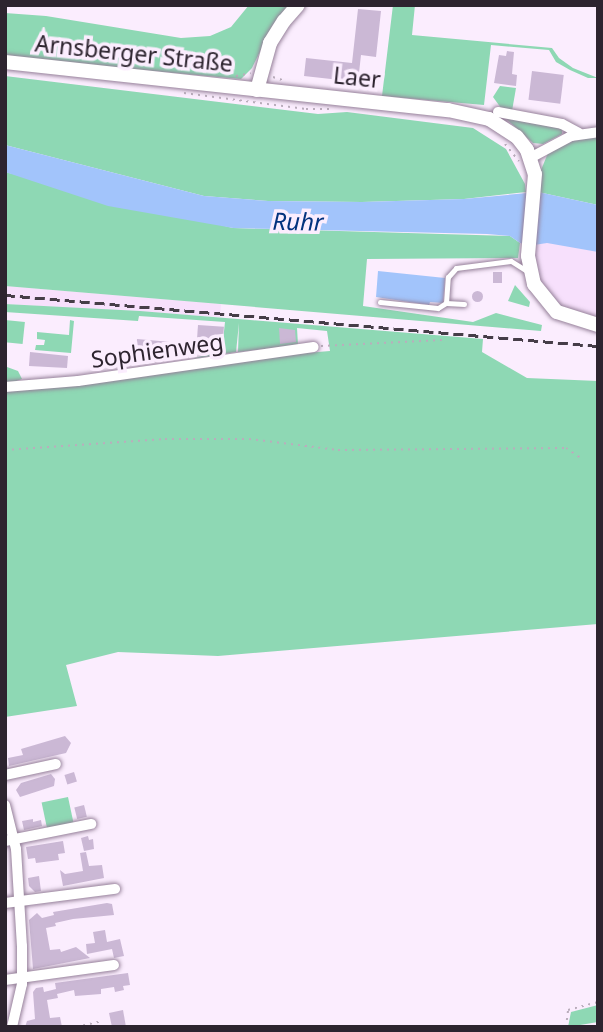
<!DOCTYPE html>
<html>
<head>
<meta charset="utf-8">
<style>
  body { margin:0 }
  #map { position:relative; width:603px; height:1032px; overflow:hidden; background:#fbedfe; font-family:"Noto Sans",sans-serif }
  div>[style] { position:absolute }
  .built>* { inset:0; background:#f7e0fc }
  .green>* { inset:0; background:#8ed8b4; transform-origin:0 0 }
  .water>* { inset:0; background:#a2c4fb }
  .building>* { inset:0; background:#cbb8d5; transform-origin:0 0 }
  .round { border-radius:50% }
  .path>* { height:2px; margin-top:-1px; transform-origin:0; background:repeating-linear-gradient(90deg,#baadbc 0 2px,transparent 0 7px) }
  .roads { filter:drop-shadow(0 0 2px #958099) drop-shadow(0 0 2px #958099) }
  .lane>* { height:5px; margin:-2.5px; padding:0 2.5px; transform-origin:2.5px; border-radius:2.5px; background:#fff }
  .street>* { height:10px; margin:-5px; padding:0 5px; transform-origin:5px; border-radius:5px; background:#fff }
  .secondary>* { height:14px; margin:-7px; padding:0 7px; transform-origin:7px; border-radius:7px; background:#fff }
  .rail>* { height:2.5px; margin-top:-1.25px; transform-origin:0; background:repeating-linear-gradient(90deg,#463d48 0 10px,transparent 0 15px) }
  span { translate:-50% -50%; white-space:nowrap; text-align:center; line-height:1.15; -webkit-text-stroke:7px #fbedfe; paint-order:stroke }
  .street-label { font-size:23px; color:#2d242f }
  .water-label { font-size:24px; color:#03327e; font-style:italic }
  .frame { position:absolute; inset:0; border:7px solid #2d242f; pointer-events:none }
</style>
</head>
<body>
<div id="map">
  <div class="built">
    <i style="clip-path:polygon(547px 242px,598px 252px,598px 320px,563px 310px,540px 285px,533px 253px,534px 245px)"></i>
    <i style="clip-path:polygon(5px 286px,221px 304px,220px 317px,5px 304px)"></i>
  </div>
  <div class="green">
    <i style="clip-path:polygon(249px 5px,291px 5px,273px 25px,252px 68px,241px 79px,5px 58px,5px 13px,46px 16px,181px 38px,210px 36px,231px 27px)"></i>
    <i style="clip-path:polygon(393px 5px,415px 5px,412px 35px,552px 48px,559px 58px,573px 68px,598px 78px,588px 78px,570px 70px,556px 62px,549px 50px,491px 45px,484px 105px,382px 96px)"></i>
    <i style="clip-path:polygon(5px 76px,318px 114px,347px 112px,473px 128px,506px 149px,525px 184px,526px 192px,464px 199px,362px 202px,268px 201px,204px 196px,5px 145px)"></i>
    <i style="clip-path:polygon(500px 86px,516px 88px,512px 111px,501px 108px,493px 97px)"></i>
    <i style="clip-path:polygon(503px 116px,562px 129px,562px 134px,543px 144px,533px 143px)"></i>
    <i style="clip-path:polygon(598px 134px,598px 205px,538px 192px,541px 170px,548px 153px,579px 138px)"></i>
    <i style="clip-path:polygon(5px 172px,233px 228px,510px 236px,520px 243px,518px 258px,367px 259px,363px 306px,473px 322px,496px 313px,542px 325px,541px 331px,5px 286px)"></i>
    <i style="clip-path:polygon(515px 285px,530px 302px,529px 307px,508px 301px)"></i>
    <i style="clip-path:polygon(5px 304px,140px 311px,483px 339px,482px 352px,527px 378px,598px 381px,598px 624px,218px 656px,118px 652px,66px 665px,77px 706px,5px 717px,5px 390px,258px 357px,330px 351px,327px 331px,297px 328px,298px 345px,238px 352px,239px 323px,236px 352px,192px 359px,222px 350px,225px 322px,139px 316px,138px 321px,5px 312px)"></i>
    <i style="left:5px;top:320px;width:20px;height:22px;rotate:6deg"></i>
    <i style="clip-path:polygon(70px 320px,74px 321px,71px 353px,35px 350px,36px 345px,44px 345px,45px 340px,37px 339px,37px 332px,69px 335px)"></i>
    <i style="clip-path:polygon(7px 367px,18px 371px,22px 379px,5px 385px)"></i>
    <i style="left:68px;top:797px;width:30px;height:27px;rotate:78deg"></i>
    <i style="clip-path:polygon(598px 1005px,598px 1022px,568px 1027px,571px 1012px)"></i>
  </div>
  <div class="water">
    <i style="clip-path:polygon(5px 145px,204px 196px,268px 201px,362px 202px,464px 199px,538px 192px,598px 205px,598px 252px,547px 243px,534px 245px,520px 243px,510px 236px,487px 234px,233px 228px,108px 206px,5px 172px)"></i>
    <i style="clip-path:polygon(378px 271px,445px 278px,443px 303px,430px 302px,429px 305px,376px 297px)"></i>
  </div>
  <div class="building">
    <i style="clip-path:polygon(358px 9px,381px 11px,376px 57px,361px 55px,358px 82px,304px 76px,306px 58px,352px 63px)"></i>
    <i style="clip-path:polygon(507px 51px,514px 52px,512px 74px,517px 75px,516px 86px,494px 83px,499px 55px,506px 56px)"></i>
    <i style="left:532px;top:71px;width:32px;height:29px;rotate:7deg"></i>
    <i style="left:493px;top:272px;width:9px;height:11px"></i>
    <i class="round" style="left:471.5px;top:290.5px;width:11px;height:11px"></i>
    <i style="left:198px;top:325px;width:26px;height:13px;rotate:4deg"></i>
    <i style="clip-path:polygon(279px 328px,295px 330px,296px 342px,280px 344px)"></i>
    <i style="left:137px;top:339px;width:34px;height:13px;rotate:5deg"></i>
    <i style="clip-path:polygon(30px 352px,68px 356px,67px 368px,29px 366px)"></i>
    <i style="clip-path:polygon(65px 736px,71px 743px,66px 753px,9px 766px,8px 758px,23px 755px,21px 749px)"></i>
    <i style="left:74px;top:772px;width:10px;height:10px;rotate:73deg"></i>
    <i style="clip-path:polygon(51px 774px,55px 779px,54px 786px,20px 797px,16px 790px,21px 783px)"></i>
    <i style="left:84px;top:805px;width:12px;height:10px;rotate:76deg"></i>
    <i style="clip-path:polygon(33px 819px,33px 822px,41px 820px,42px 826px,24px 830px,22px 821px)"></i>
    <i style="clip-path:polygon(88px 836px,89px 840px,93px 839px,94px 849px,84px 851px,81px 838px)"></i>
    <i style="clip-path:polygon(63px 841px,65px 853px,58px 854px,59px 860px,36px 863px,35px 858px,28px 859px,26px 847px)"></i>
    <i style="clip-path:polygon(86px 852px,89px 866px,102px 865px,104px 878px,63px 886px,60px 870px,65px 874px,83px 871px,80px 853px)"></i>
    <i style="clip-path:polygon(39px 876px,41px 891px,35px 892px,29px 886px,28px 878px)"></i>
    <i style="clip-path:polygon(107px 903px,112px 904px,114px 915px,73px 919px,55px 923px,56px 926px,46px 928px,50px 950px,60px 949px,61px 952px,76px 947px,90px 958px,33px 969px,29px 920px,37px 913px,42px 918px,54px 915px,53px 912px)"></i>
    <i style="clip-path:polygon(105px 930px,107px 942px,120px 939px,124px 956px,114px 958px,112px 949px,87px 954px,86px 944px,95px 943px,93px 932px)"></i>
    <i style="clip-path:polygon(128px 973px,130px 985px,123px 986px,124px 990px,115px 992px,114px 987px,101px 989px,101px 994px,75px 996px,74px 990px,57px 994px,58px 998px,47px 1000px,50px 1018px,60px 1017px,62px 1027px,25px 1027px,27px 1021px,35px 1019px,33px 992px,36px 988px,43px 987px,44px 992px,56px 989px,55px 983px)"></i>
    <i style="clip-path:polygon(123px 1010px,126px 1027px,112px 1027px,109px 1013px)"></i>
  </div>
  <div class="path">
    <i style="left:236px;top:76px;width:15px;rotate:-11deg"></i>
    <i style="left:273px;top:77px;width:13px;rotate:18deg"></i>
    <i style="left:184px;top:93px;width:123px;rotate:7.5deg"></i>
    <i style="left:306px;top:109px;width:25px"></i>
    <i style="left:505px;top:144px;width:22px;rotate:51deg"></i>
    <i style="left:321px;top:346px;width:121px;rotate:-2.8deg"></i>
    <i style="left:5px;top:450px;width:160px;rotate:-3.9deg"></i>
    <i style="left:165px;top:439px;width:84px"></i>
    <i style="left:249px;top:439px;width:90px;rotate:7deg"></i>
    <i style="left:338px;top:450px;width:228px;rotate:-0.5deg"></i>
    <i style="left:566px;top:448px;width:18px;rotate:34deg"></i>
    <i style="left:76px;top:1027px;width:26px;rotate:-13deg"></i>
    <i style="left:566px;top:1027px;width:17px;rotate:-83deg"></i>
    <i style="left:568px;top:1010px;width:31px;rotate:-15deg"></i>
  </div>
  <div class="roads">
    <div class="lane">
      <i style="left:380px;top:302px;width:58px;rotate:5.9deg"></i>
      <i style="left:438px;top:308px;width:9px;rotate:-32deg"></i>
      <i style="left:464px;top:304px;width:18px;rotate:-177deg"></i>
      <i style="left:446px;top:303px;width:26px;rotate:-86deg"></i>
      <i style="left:448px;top:277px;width:12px;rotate:-48deg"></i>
      <i style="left:456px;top:268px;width:55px;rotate:-7.3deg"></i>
      <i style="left:511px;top:261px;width:19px;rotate:32deg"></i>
    </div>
    <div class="street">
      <i style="left:498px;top:112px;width:65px;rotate:10.6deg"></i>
      <i style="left:562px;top:124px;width:19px;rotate:28deg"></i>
      <i style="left:530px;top:158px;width:47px;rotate:-28.2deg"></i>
      <i style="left:571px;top:136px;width:27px;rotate:-8deg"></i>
      <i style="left:5px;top:387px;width:73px;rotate:-4.7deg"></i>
      <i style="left:78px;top:381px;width:238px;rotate:-8.2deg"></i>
      <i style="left:5px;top:775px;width:52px;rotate:-12.2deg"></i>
      <i style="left:5px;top:805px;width:45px;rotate:76deg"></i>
      <i style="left:16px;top:849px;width:97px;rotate:86.5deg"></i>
      <i style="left:22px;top:946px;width:38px;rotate:90deg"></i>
      <i style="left:22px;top:984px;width:44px;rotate:103.1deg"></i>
      <i style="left:5px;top:841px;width:88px;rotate:-11.2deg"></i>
      <i style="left:5px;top:903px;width:111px;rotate:-7.3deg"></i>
      <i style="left:5px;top:980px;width:110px;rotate:-7.8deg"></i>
    </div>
    <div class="secondary">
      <i style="left:5px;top:62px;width:446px;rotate:6.2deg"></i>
      <i style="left:448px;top:110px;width:42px;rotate:12.4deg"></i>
      <i style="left:489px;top:119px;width:33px;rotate:33deg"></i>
      <i style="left:517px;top:137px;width:16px;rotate:52deg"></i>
      <i style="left:527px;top:150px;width:25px;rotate:72deg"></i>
      <i style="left:535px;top:174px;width:82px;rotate:94.9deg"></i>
      <i style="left:528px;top:256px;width:29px;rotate:78deg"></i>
      <i style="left:534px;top:284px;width:36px;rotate:51deg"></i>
      <i style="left:557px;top:312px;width:43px;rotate:17.6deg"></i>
      <i style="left:257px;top:90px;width:49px;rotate:-74.5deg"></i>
      <i style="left:270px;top:43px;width:26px;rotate:-58deg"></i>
      <i style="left:284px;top:21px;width:21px;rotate:-49deg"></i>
    </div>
  </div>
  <div class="rail">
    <i style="left:5px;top:295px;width:595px;rotate:4.92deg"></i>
  </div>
  <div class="street-label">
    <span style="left:134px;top:53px;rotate:6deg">Arnsberger Straße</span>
    <span style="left:357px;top:77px;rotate:6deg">Laer</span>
    <span style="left:157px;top:350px;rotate:-8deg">Sophienweg</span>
  </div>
  <div class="water-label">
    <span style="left:298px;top:221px;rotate:1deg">Ruhr</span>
  </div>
  <div class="frame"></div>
</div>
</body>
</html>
